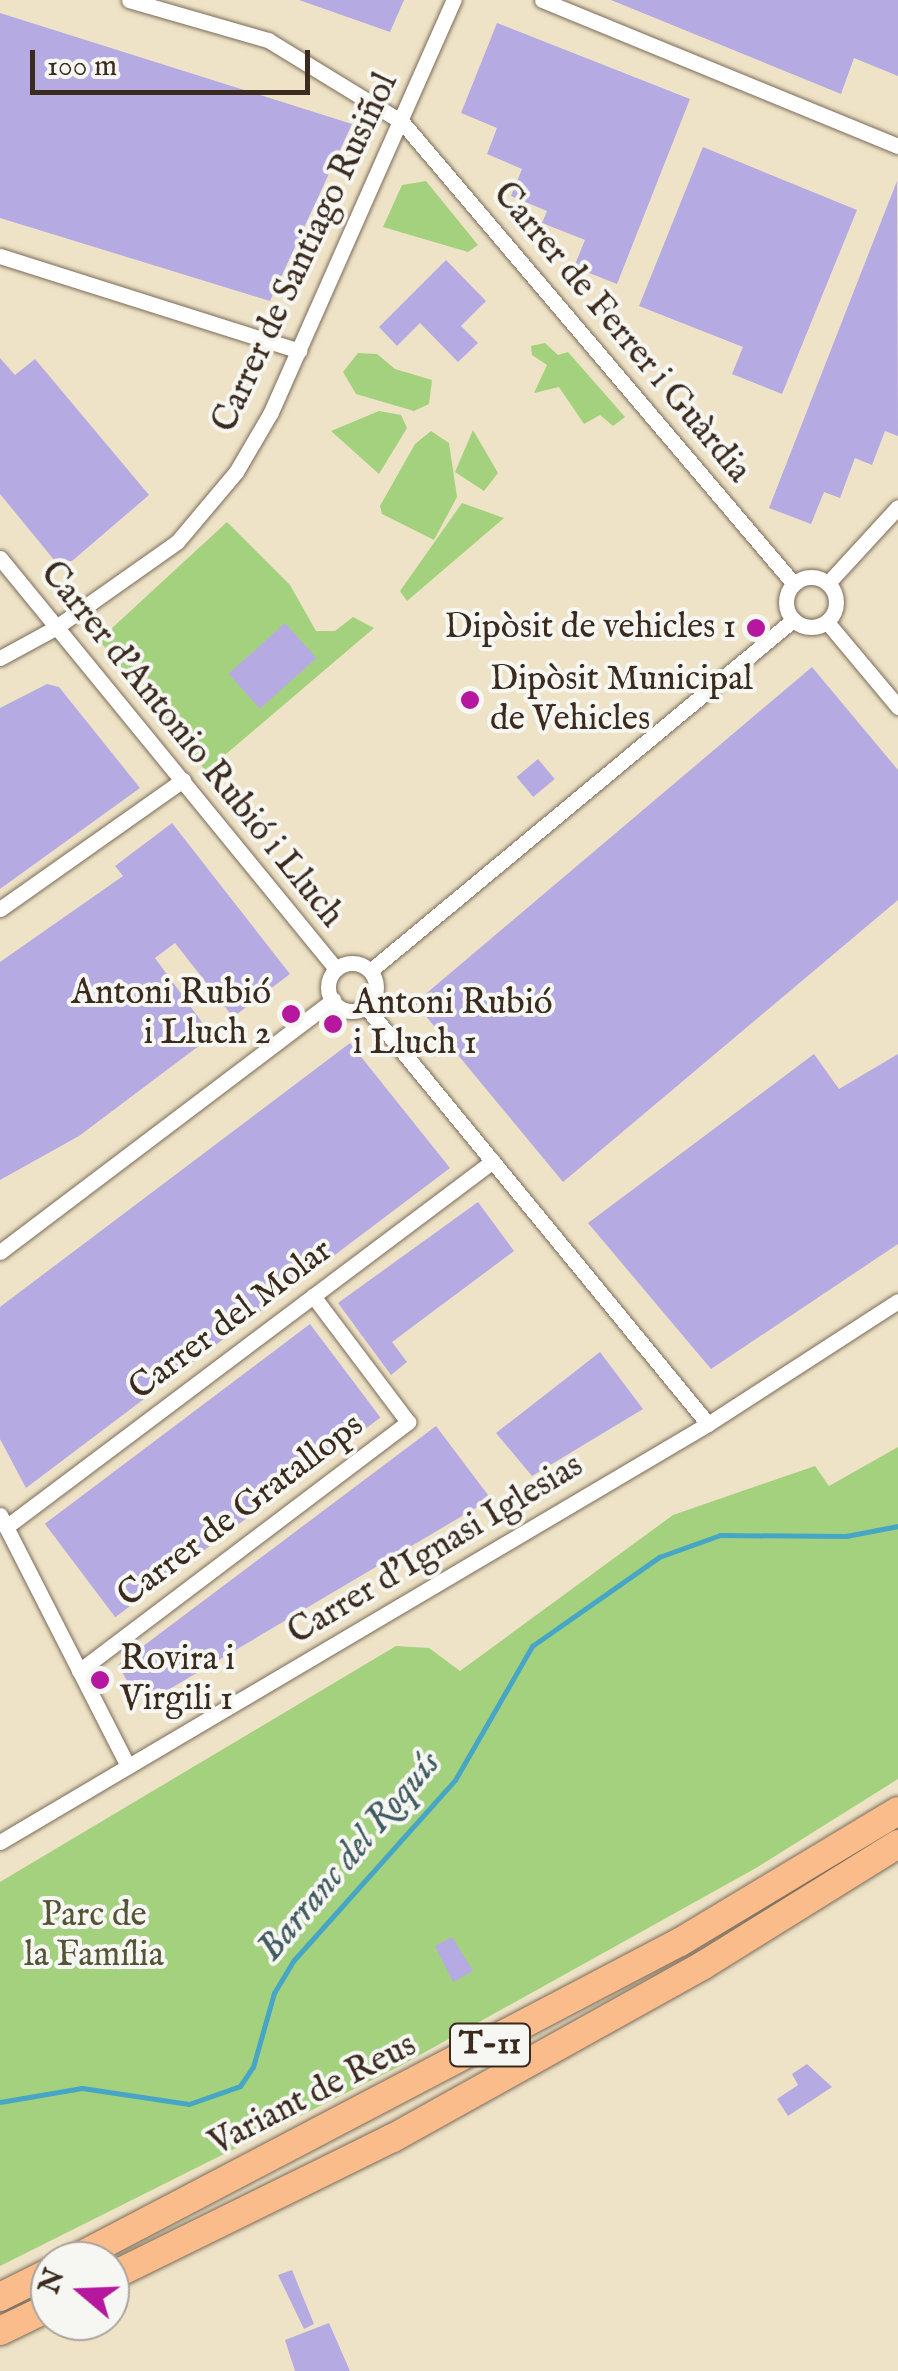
<!DOCTYPE html>
<html>
<head>
<meta charset="utf-8">
<style>
  body { margin:0 }
  #map { position:relative; width:898px; height:2371px; overflow:hidden; background:#efe3c7; font-family:"IM FELL English",serif }
  div>[style] { position:absolute }
  .green>* { inset:0; background:#a3d17e }
  .stream>* { height:5px; margin:-2.5px; padding:0 2.5px; transform-origin:2.5px; border-radius:2.5px; background:#47a6c6 }
  .building>* { inset:0; background:#b5abe2; transform-origin:0 0 }
  .roads { filter:drop-shadow(0 0 2px #7a6b59) drop-shadow(0 0 2px #7a6b59) }
  .street>* { height:15px; margin:-7.5px; padding:0 7.5px; transform-origin:7.5px; border-radius:7.5px; background:#fff }
  .street>.ring { margin:-7.5px; padding:0; box-sizing:content-box; background:none; border:15px solid #fff; border-radius:50% }
  .highway>* { height:28px; margin:-14px; padding:0 14px; transform-origin:14px; border-radius:14px; background:#fabc8b }
  .dots>* { width:28px; height:28px; translate:-50% -50%; box-sizing:border-box; border:5px solid #f6f6f2; border-radius:50% }
  span { translate:-50% -50%; white-space:nowrap; text-align:center; line-height:1.15; -webkit-text-stroke:8px #f6f6f2; paint-order:stroke }
  .shield-label span { padding:2px 8px; background:#f6f6f2; border:2px solid; border-radius:8px; -webkit-text-stroke-width:0 }
  .shield-label { font-size:32px; color:#3b2a1e; font-weight:700 }
  .street-label { font-size:35px; color:#3b2a1e }
  .poi-label { font-size:35px; color:#3b2a1e }
  .right { translate:-100% -50%; text-align:right }
  .left { translate:0 -50%; text-align:left }
  .park-label { font-size:35px; color:#555436 }
  .water-label { font-size:38px; color:#405c61; font-style:italic }
  .north { position:absolute; left:30px; top:2241px; width:100px; height:100px; box-sizing:border-box; background:#f6f6f2; border:2px solid #aba49d; border-radius:50%; rotate:289deg; font-size:28px; font-weight:700; line-height:40px; text-align:center; color:#3b2a1e }
  .north::after { content:''; display:block; margin:auto; width:35px; height:45px; background:#b5179e; clip-path:polygon(50% 0,100% 100%,50% 72%,0 100%) }
  .scale { position:absolute; left:30px; top:50px; width:280px; height:45px; box-sizing:border-box; border:5px solid #3b2a1e; border-top:0; padding-left:12px; font-size:30px; line-height:35px; white-space:nowrap; color:#3b2a1e; -webkit-text-stroke:8px #f6f6f2; paint-order:stroke }
</style>
</head>
<body>
<div id="map">
  <div class="green">
    <i style="clip-path:polygon(426px 181px,478px 245px,468px 252px,383px 227px,402px 185px)"></i>
    <i style="clip-path:polygon(545px 343px,558px 355px,568px 352px,625px 417px,613px 426px,600px 415px,584px 424px,559px 387px,534px 393px,547px 365px,532px 355px,531px 346px)"></i>
    <i style="clip-path:polygon(358px 353px,377px 354px,395px 369px,432px 380px,429px 404px,414px 411px,356px 394px,343px 372px)"></i>
    <i style="clip-path:polygon(379px 411px,401px 415px,407px 428px,379px 474px,331px 431px)"></i>
    <i style="clip-path:polygon(473px 430px,498px 473px,484px 491px,455px 472px)"></i>
    <i style="clip-path:polygon(431px 431px,449px 443px,457px 497px,434px 540px,382px 514px,380px 506px,415px 444px)"></i>
    <i style="clip-path:polygon(462px 503px,504px 518px,407px 601px,400px 591px)"></i>
    <i style="clip-path:polygon(227px 522px,290px 585px,316px 631px,335px 631px,353px 617px,374px 628px,206px 771px,99px 640px)"></i>
    <i style="clip-path:polygon(898px 1447px,898px 1779px,756px 1868px,400px 2066px,0 2266px,0 1882px,396px 1646px,429px 1648px,460px 1671px,673px 1515px,815px 1466px,829px 1486px)"></i>
  </div>
  <div class="stream">
    <i style="left:0;top:2102px;width:83px;rotate:-9.7deg"></i>
    <i style="left:82px;top:2088px;width:108px;rotate:8.5deg"></i>
    <i style="left:189px;top:2104px;width:54px;rotate:-19.4deg"></i>
    <i style="left:240px;top:2086px;width:23px;rotate:-56deg"></i>
    <i style="left:253px;top:2067px;width:77px;rotate:-74.2deg"></i>
    <i style="left:274px;top:1993px;width:39px;rotate:-59deg"></i>
    <i style="left:294px;top:1960px;width:241px;rotate:-48.2deg"></i>
    <i style="left:455px;top:1780px;width:155px;rotate:-60.1deg"></i>
    <i style="left:532px;top:1646px;width:155px;rotate:-35deg"></i>
    <i style="left:659px;top:1557px;width:65px;rotate:-19.8deg"></i>
    <i style="left:720px;top:1535px;width:126px;rotate:0.5deg"></i>
    <i style="left:846px;top:1536px;width:53px;rotate:-10.9deg"></i>
  </div>
  <div class="building">
    <i style="clip-path:polygon(299px 0,404px 0,390px 32px)"></i>
    <i style="clip-path:polygon(611px 0,898px 0,898px 76px,854px 58px,841px 94px)"></i>
    <i style="clip-path:polygon(0 13px,352px 124px,270px 301px,0 218px)"></i>
    <i style="clip-path:polygon(497px 23px,690px 99px,617px 284px,574px 267px,585px 240px,542px 223px,547px 211px,511px 196px,522px 169px,487px 154px,497px 128px,461px 113px)"></i>
    <i style="clip-path:polygon(703px 147px,857px 210px,782px 394px,732px 374px,743px 347px,639px 306px)"></i>
    <i style="clip-path:polygon(897px 181px,898px 436px,885px 431px,872px 465px,855px 458px,840px 498px,824px 492px,811px 524px,769px 508px)"></i>
    <i style="clip-path:polygon(446px 260px,486px 301px,461px 326px,478px 343px,458px 362px,420px 323px,397px 346px,379px 327px)"></i>
    <i style="clip-path:polygon(0 358px,15px 375px,35px 359px,149px 495px,72px 561px,55px 561px,0 494px)"></i>
    <i style="left:285px;top:623px;width:47px;height:76px;rotate:48deg"></i>
    <i style="clip-path:polygon(812px 667px,898px 770px,898px 900px,563px 1182px,415px 1003px)"></i>
    <i style="clip-path:polygon(47px 684px,59px 687px,140px 788px,0 889px,0 708px)"></i>
    <i style="left:538px;top:759px;width:26px;height:28px;rotate:50deg"></i>
    <i style="clip-path:polygon(172px 823px,290px 974px,233px 1017px,175px 943px,155px 958px,212px 1036px,79px 1136px,0 1180px,0 962px,123px 876px,115px 866px)"></i>
    <i style="clip-path:polygon(350px 1043px,450px 1168px,26px 1488px,0 1439px,0 1307px)"></i>
    <i style="clip-path:polygon(814px 1054px,839px 1089px,898px 1054px,898px 1244px,711px 1369px,588px 1223px)"></i>
    <i style="clip-path:polygon(478px 1202px,514px 1251px,392px 1342px,407px 1362px,391px 1375px,338px 1303px)"></i>
    <i style="left:310px;top:1324px;width:117px;height:332px;rotate:53deg"></i>
    <i style="clip-path:polygon(600px 1352px,643px 1409px,532px 1476px,496px 1433px)"></i>
    <i style="clip-path:polygon(436px 1426px,491px 1499px,156px 1697px,134px 1693px,118px 1665px)"></i>
    <i style="clip-path:polygon(452px 1937px,473px 1971px,453px 1982px,435px 1946px)"></i>
    <i style="clip-path:polygon(807px 2064px,832px 2087px,788px 2116px,777px 2099px,798px 2085px,792px 2074px)"></i>
    <i style="clip-path:polygon(292px 2270px,314px 2324px,304px 2329px,278px 2275px)"></i>
    <i style="clip-path:polygon(329px 2323px,350px 2371px,295px 2371px,285px 2340px)"></i>
  </div>
  <div class="roads">
    <div class="street">
      <i style="left:129px;top:0;width:145px;rotate:16.1deg"></i>
      <i style="left:268px;top:40px;width:157px;rotate:31.5deg"></i>
      <i style="left:402px;top:122px;width:606px;rotate:49.69deg"></i>
      <i style="left:542px;top:0;width:385px;rotate:22.3deg"></i>
      <i style="left:0;top:256px;width:314px;rotate:17.6deg"></i>
      <i style="left:0;top:558px;width:531px;rotate:50.73deg"></i>
      <i class="ring" style="left:786px;top:577px;width:35px;height:35px"></i>
      <i style="left:828px;top:583px;width:103px;rotate:-47.4deg"></i>
      <i style="left:827px;top:622px;width:111px;rotate:50.1deg"></i>
      <i style="left:0;top:658px;width:63px;rotate:-28.6deg"></i>
      <i style="left:55px;top:628px;width:149px;rotate:-35.2deg"></i>
      <i style="left:177px;top:542px;width:92px;rotate:-49.9deg"></i>
      <i style="left:236px;top:472px;width:69px;rotate:-59.7deg"></i>
      <i style="left:271px;top:412px;width:451px;rotate:-66.1deg"></i>
      <i style="left:0;top:909px;width:224px;rotate:-35.2deg"></i>
      <i class="ring" style="left:328px;top:963px;width:33px;height:33px"></i>
      <i style="left:370px;top:971px;width:550px;rotate:-39.69deg"></i>
      <i style="left:366px;top:1007px;width:539px;rotate:50.64deg"></i>
      <i style="left:0;top:1252px;width:418px;rotate:-37.1deg"></i>
      <i style="left:0;top:1515px;width:282px;rotate:63deg"></i>
      <i style="left:6px;top:1527px;width:609px;rotate:-36.93deg"></i>
      <i style="left:79px;top:1671px;width:413px;rotate:-37.1deg"></i>
      <i style="left:408px;top:1422px;width:158px;rotate:-127deg"></i>
      <i style="left:0;top:1842px;width:822px;rotate:-30.56deg"></i>
      <i style="left:708px;top:1424px;width:226px;rotate:-32.9deg"></i>
    </div>
    <div class="highway">
      <i style="left:71px;top:2261px;width:687px;rotate:-27.65deg"></i>
      <i style="left:680px;top:1942px;width:254px;rotate:-31deg"></i>
      <i style="left:110px;top:2277px;width:315px;rotate:-26.2deg"></i>
      <i style="left:393px;top:2138px;width:354px;rotate:-29.1deg"></i>
      <i style="left:702px;top:1966px;width:231px;rotate:-31.9deg"></i>
      <i style="left:0;top:2297px;width:56px;rotate:-26.6deg"></i>
      <i style="left:0;top:2331px;width:55px;rotate:-25.6deg"></i>
    </div>
  </div>
  <div class="dots">
    <i style="left:756px;top:628px;background:#b5179e"></i>
    <i style="left:470px;top:700px;background:#b5179e"></i>
    <i style="left:291px;top:1014px;background:#b5179e"></i>
    <i style="left:333px;top:1024px;background:#b5179e"></i>
    <i style="left:100px;top:1680px;background:#b5179e"></i>
  </div>
  <div class="shield-label">
    <span style="left:490px;top:2045px">T-11</span>
  </div>
  <div class="street-label">
    <span style="left:306px;top:253px;rotate:-65deg">Carrer de Santiago Rusiñol</span>
    <span style="left:621px;top:333px;rotate:50deg">Carrer de Ferrer i Guàrdia</span>
    <span style="left:191px;top:745px;rotate:51deg">Carrer d'Antonio Rubió i Lluch</span>
    <span style="left:231px;top:1320px;rotate:-37deg">Carrer del Molar</span>
    <span style="left:241px;top:1511px;rotate:-37deg">Carrer de Gratallops</span>
    <span style="left:436px;top:1550px;rotate:-31deg">Carrer d'Ignasi Iglesias</span>
    <span style="left:313px;top:2095px;rotate:-27deg">Variant de Reus</span>
  </div>
  <div class="poi-label">
    <span class="right" style="left:736px;top:628px">Dipòsit de vehicles 1</span>
    <span class="left" style="left:490px;top:700px">Dipòsit Municipal<br>de Vehicles</span>
    <span class="right" style="left:271px;top:1014px">Antoni Rubió<br>i Lluch 2</span>
    <span class="left" style="left:353px;top:1024px">Antoni Rubió<br>i Lluch 1</span>
    <span class="left" style="left:120px;top:1680px">Rovira i<br>Virgili 1</span>
  </div>
  <div class="park-label">
    <span style="left:94px;top:1936px">Parc de<br>la Família</span>
  </div>
  <div class="water-label">
    <span style="left:350px;top:1857px;rotate:-50deg">Barranc del Roquís</span>
  </div>
  <div class="north">N</div>
  <div class="scale">100 m</div>
</div>
</body>
</html>
